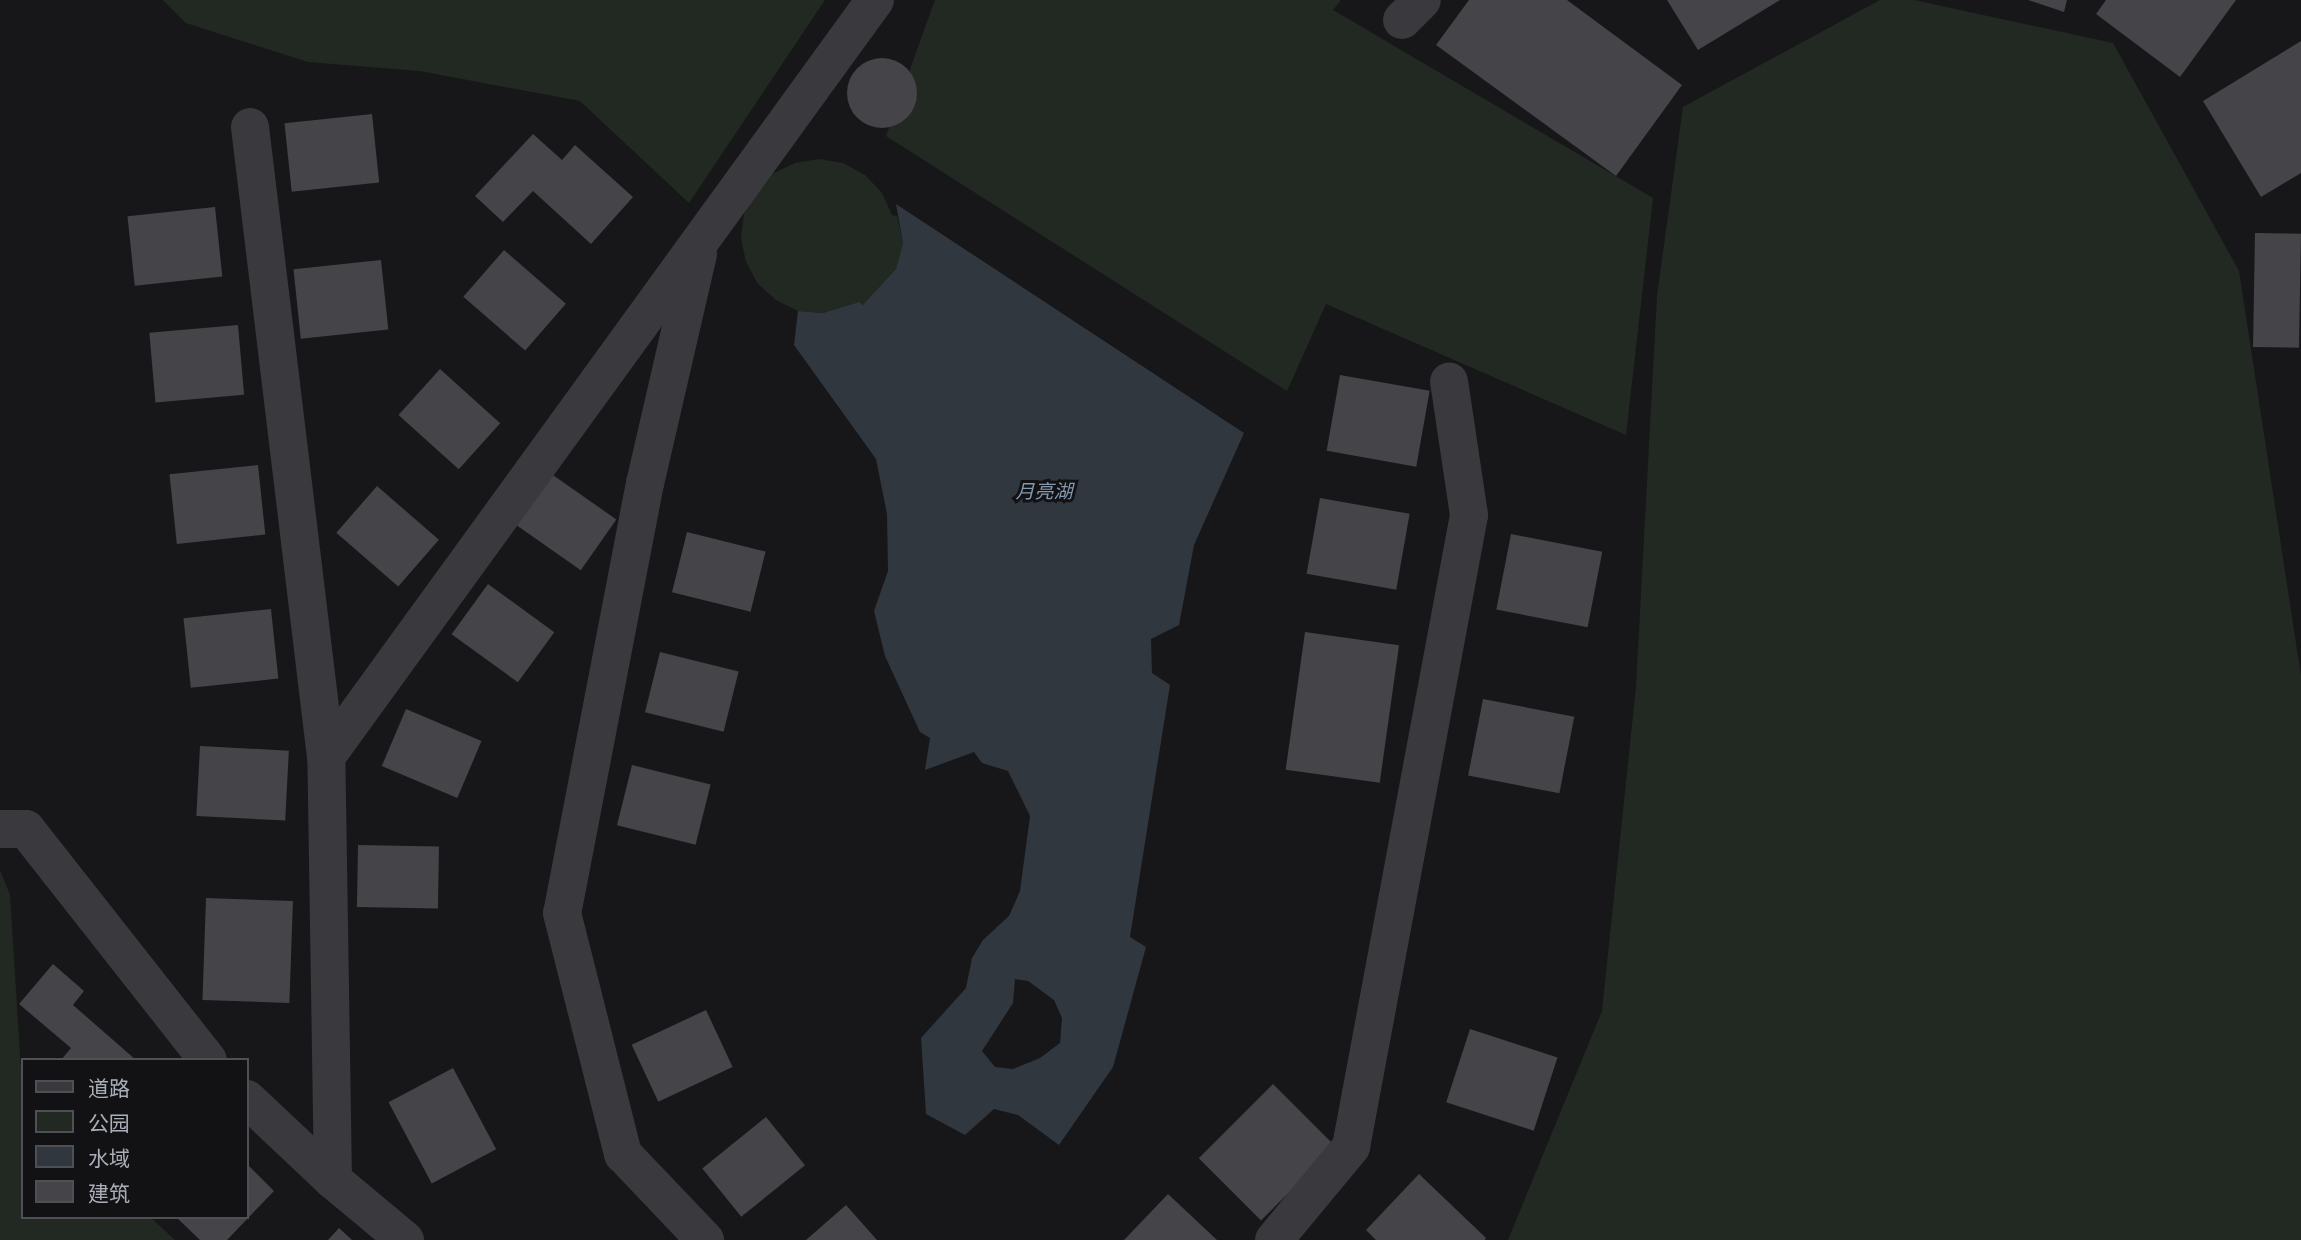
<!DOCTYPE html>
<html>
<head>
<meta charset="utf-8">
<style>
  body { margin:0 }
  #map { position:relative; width:2301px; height:1240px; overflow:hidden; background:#171719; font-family:Quicksand,"Noto Sans SC",sans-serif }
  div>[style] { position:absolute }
  .green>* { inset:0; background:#222923 }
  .water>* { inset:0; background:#30373e }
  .building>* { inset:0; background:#444449; transform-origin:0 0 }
  .round { border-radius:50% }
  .minor>* { height:38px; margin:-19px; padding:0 19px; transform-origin:19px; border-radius:19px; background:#39393e }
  span { translate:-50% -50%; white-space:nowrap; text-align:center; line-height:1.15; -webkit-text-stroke:6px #121214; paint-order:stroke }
  .water-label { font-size:19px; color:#8499b0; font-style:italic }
  .legend { position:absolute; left:21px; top:1058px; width:228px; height:161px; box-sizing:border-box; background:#121214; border:2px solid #4f5056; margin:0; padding:9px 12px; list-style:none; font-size:21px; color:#aaaeb8 }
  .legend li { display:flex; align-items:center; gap:14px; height:35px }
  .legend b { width:35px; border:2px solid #4f5056 }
</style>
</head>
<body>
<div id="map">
  <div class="green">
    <i style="clip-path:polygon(163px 0,825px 0,689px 203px,580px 101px,420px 71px,308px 62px,186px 23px)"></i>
    <i style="clip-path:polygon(935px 0,1341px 0,1333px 10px,1653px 198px,1626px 435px,1326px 304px,1287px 391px,886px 136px)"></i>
    <i style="clip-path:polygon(1880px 0,1914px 0,2113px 43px,2239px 271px,2301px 676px,2301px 1240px,1508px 1240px,1602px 1011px,1636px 687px,1657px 296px,1683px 107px)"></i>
    <i style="clip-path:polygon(819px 159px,843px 163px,865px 175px,882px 193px,892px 215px,897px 216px,903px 243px,896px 269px,878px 293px,863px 305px,859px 302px,823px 313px,798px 311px,776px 300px,758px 284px,746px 262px,741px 238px,744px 214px,755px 192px,772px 174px,795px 163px)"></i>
    <i style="clip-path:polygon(0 870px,10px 895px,23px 1101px,23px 1217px,150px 1217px,175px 1240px,0 1240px)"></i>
  </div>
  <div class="water">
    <i style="clip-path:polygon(evenodd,896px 204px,1244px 433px,1194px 545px,1179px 625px,1151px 639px,1152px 673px,1170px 685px,1130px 937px,1146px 947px,1113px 1067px,1059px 1145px,1018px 1115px,994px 1109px,965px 1135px,926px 1114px,921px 1038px,966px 988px,972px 958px,983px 940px,1009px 916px,1020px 891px,1030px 816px,1008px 771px,982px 763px,974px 752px,925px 770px,930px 738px,920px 732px,885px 656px,874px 611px,888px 571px,887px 514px,876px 459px,794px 345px,798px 311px,823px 313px,859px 302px,863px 305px,896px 269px,903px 243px,896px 204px,1015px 979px,1028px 981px,1054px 1000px,1062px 1018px,1060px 1043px,1040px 1058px,1013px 1069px,995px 1067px,982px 1051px,1013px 1003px,1015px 979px)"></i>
  </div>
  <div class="building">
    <i style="clip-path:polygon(1469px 0,1567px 0,1682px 85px,1616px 176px,1436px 45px)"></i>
    <i style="clip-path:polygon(1667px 0,1780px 0,1698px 50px)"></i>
    <i style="clip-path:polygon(2028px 0,2067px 0,2064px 12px)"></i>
    <i style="clip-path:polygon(2106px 0,2236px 0,2180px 77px,2096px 14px)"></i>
    <i style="clip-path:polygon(2301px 41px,2301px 173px,2261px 197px,2203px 101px)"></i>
    <i class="round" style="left:847px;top:58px;width:70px;height:70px"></i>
    <i style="left:372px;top:114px;width:69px;height:88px;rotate:84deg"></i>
    <i style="clip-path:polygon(533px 134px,562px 160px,575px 145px,633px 197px,591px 244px,533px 191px,503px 222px,475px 196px)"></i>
    <i style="left:215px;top:207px;width:70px;height:88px;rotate:84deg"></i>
    <i style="left:2255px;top:233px;width:46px;height:114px;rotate:1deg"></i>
    <i style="left:504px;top:250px;width:82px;height:62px;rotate:41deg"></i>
    <i style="left:381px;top:260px;width:70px;height:88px;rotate:84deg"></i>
    <i style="left:238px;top:325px;width:70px;height:89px;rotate:85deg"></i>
    <i style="left:440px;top:369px;width:81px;height:62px;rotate:42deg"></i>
    <i style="left:1340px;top:375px;width:91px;height:77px;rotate:10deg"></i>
    <i style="left:258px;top:465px;width:70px;height:89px;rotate:84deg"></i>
    <i style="left:550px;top:473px;width:81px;height:62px;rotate:35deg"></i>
    <i style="left:377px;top:486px;width:82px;height:62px;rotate:41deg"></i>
    <i style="left:1320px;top:498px;width:91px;height:77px;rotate:10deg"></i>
    <i style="left:687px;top:532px;width:81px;height:62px;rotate:14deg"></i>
    <i style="left:1511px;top:534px;width:93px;height:77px;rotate:11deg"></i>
    <i style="left:488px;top:584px;width:82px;height:62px;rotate:36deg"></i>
    <i style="left:271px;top:609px;width:70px;height:88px;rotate:84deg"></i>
    <i style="left:1305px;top:632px;width:95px;height:139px;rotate:8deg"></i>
    <i style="left:660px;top:652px;width:81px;height:62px;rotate:14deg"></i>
    <i style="left:1483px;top:699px;width:93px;height:78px;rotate:11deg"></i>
    <i style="left:406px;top:709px;width:82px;height:62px;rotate:23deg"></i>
    <i style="left:200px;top:746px;width:89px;height:70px;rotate:3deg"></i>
    <i style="left:632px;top:765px;width:81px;height:62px;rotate:14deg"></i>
    <i style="left:358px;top:845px;width:81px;height:62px;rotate:1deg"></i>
    <i style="left:206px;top:898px;width:87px;height:102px;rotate:2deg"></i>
    <i style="clip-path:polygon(53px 964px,84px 991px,73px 1005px,136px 1060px,61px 1060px,71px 1048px,19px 1004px)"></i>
    <i style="left:706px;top:1010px;width:63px;height:82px;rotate:65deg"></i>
    <i style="left:1470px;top:1029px;width:92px;height:77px;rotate:18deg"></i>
    <i style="left:453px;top:1068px;width:92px;height:73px;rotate:62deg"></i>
    <i style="left:1273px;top:1084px;width:88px;height:105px;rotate:45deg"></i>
    <i style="left:766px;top:1117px;width:62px;height:82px;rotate:51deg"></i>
    <i style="clip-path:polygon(247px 1164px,274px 1191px,227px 1240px,200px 1240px,176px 1217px,247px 1217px)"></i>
    <i style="clip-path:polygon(1419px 1174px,1486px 1238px,1485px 1240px,1376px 1240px,1366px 1230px)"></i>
    <i style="clip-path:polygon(1168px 1194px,1217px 1240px,1124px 1240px)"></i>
    <i style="clip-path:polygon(846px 1205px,877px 1240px,806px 1240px)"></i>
    <i style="clip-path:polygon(339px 1228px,352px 1240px,328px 1240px)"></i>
  </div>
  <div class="minor">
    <i style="left:1402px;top:20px;width:28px;rotate:-45deg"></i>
    <i style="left:250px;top:127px;width:635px;rotate:83.12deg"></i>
    <i style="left:698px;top:254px;width:235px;rotate:103deg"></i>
    <i style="left:645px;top:483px;width:438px;rotate:100.9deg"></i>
    <i style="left:562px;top:913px;width:249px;rotate:75.8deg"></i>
    <i style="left:623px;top:1154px;width:119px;rotate:46.4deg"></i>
    <i style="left:0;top:829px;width:26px"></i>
    <i style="left:26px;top:829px;width:294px;rotate:51.8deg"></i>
    <i style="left:247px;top:1099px;width:118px;rotate:43.3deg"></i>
    <i style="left:405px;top:1240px;width:94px;rotate:-140.2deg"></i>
    <i style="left:333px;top:1180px;width:423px;rotate:-90.9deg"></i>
    <i style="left:326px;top:757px;width:935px;rotate:-54.05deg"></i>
    <i style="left:1274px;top:1240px;width:121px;rotate:-50.4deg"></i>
    <i style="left:1351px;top:1147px;width:643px;rotate:-79.42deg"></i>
    <i style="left:1469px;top:515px;width:135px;rotate:-98.5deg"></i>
  </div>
  <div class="water-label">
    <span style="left:1044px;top:492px">月亮湖</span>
  </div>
  <ul class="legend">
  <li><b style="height:9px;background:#39393e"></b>道路</li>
  <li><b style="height:19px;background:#222923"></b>公园</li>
  <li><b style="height:19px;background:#30373e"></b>水域</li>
  <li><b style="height:19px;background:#444449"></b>建筑</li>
  </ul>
</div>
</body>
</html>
